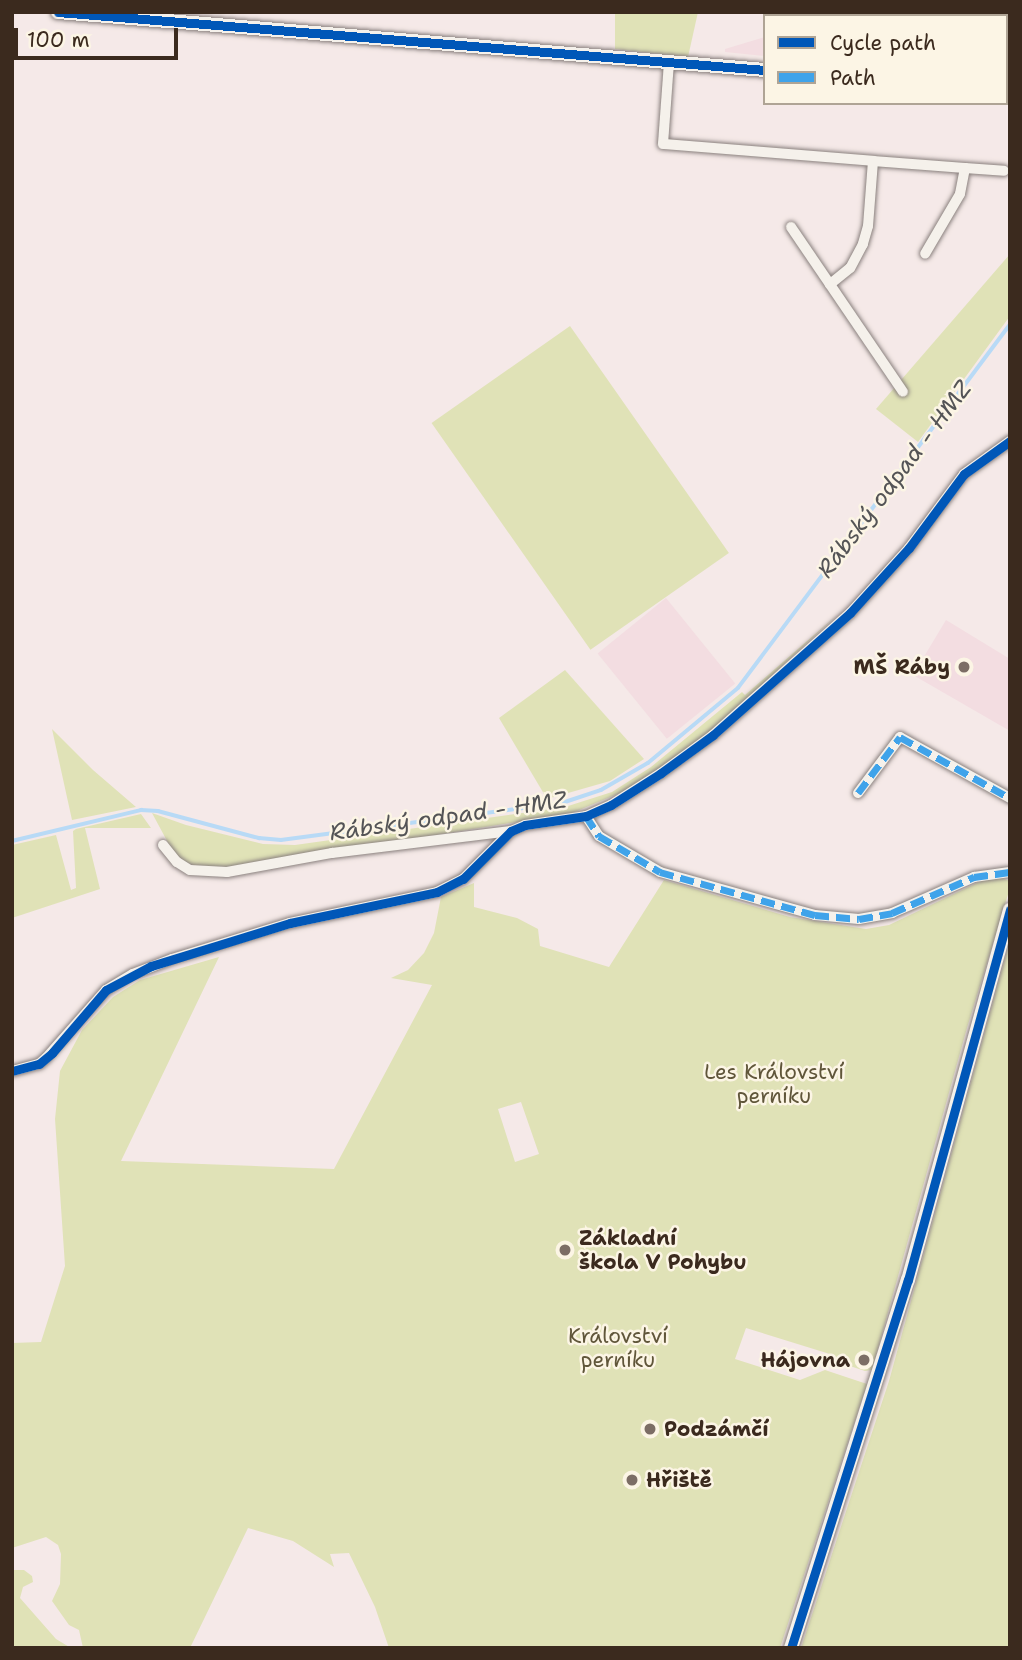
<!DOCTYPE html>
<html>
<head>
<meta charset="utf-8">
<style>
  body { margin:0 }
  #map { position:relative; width:1022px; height:1660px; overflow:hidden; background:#f5e9e8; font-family:"Shantell Sans",sans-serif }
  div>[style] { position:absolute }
  .built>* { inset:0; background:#f3dde1; transform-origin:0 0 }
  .green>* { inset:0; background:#e0e2b7; transform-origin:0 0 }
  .stream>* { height:3.5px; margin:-1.75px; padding:0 1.75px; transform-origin:1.75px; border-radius:1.75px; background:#b8daf6 }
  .roads { filter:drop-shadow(0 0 2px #8a817e) drop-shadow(0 0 2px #8a817e) }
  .minor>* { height:10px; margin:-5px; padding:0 5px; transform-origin:5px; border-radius:5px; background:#f5f1eb }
  .tertiary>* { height:14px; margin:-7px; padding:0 7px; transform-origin:7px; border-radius:7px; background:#f5f1eb }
  .quiet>* { height:7px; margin-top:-3.5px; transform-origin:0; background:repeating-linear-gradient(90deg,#3fa3ea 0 14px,transparent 0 21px) }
  .cycleway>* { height:9px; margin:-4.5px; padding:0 4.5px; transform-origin:4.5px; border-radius:4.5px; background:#0057b8 }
  .dots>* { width:19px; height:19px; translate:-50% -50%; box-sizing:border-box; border:4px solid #fcf5e5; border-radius:50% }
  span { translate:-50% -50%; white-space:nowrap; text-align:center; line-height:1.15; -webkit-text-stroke:5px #fcf5e5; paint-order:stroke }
  .poi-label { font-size:21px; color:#3b2a1e; font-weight:700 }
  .right { translate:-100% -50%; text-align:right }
  .left { translate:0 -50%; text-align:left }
  .park-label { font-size:21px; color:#60563a }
  .water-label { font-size:23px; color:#545456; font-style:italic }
  .frame { position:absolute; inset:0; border:14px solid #3b2a1e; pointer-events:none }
  .legend { position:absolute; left:763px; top:14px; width:245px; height:91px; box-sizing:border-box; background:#fcf5e5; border:2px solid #afa495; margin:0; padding:9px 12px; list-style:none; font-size:21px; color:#3b2a1e }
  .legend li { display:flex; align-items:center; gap:14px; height:35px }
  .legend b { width:35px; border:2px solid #afa495 }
  .scale { position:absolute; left:14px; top:28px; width:164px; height:32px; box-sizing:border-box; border:4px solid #3b2a1e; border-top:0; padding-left:9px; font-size:21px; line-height:24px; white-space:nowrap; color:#3b2a1e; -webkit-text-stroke:5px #fcf5e5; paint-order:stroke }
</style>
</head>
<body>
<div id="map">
  <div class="built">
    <i style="clip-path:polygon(849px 12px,1010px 12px,1010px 76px,1006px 76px,1006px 16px,837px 16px)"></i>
    <i style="clip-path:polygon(765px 37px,765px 56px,725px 52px,725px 49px)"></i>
    <i style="left:666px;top:598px;width:110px;height:88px;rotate:51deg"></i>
    <i style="clip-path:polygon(946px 620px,1010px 659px,1010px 731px,913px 675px)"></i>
  </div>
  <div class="green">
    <i style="clip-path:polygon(615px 12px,698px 12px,688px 57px,615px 49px)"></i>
    <i style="clip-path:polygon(1010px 254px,1010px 316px,918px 442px,876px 409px)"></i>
    <i style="left:570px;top:326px;width:277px;height:169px;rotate:55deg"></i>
    <i style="clip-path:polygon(837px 615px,706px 736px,627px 790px,572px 813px,227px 869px,200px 868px,181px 860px,173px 852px,152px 813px,186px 825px,263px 844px,295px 845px,565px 807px,612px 792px,651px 767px,742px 692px,745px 695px)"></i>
    <i style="clip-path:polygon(565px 670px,644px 759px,610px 781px,547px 799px,499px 718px)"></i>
    <i style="clip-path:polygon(52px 729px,93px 770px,136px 807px,72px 820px)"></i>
    <i style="clip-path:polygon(141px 814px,151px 828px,85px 828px,100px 889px,12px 918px,12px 845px,56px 835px,71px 890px,76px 888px,73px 831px,76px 829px)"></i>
    <i style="clip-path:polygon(evenodd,1001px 878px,1010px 881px,1010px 888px,967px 1028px,872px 1370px,865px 1371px,832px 1360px,833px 1355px,746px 1328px,735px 1359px,800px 1380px,825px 1370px,867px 1384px,780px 1648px,389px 1648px,375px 1607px,349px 1553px,330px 1554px,334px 1567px,293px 1541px,248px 1528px,190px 1648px,83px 1648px,79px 1630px,69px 1625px,52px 1601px,60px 1584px,61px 1554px,58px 1545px,46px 1537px,12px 1548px,12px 1343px,41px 1342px,65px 1266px,55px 1119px,60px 1071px,82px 1030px,113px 997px,140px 980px,219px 957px,121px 1161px,334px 1169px,432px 985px,391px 978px,408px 970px,424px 953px,434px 933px,441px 897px,474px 883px,474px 907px,517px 918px,538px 929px,540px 946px,609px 967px,664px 880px,790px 917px,866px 929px,889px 925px,983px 880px,1001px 878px,521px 1102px,539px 1154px,515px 1162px,498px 1109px,521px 1102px)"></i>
    <i style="clip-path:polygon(1010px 940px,1010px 1648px,801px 1648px,889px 1381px)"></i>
    <i style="clip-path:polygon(12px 1570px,24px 1570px,32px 1576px,33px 1582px,23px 1587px,20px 1598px,56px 1639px,71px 1648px,12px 1648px)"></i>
  </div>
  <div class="stream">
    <i style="left:12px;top:841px;width:133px;rotate:-13.5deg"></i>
    <i style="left:141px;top:810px;width:17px;rotate:3deg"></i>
    <i style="left:158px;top:811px;width:105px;rotate:15deg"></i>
    <i style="left:259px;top:838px;width:22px;rotate:5deg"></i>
    <i style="left:281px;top:840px;width:283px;rotate:-7.5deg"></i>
    <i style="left:562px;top:803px;width:41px;rotate:-18.4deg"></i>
    <i style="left:601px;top:790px;width:54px;rotate:-29.9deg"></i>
    <i style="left:648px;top:763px;width:117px;rotate:-39.8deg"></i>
    <i style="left:738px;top:688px;width:454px;rotate:-53.2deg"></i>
  </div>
  <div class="roads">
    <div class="minor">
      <i style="left:669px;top:62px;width:82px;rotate:94.2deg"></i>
      <i style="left:663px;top:144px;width:211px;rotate:4.6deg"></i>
      <i style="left:873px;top:161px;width:65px;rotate:94.4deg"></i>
      <i style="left:868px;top:226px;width:19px;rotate:106deg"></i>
      <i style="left:863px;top:244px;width:27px;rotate:118deg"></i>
      <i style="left:850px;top:268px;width:26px;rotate:141deg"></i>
      <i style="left:873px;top:161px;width:92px;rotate:4.4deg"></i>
      <i style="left:965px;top:168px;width:26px;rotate:101deg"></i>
      <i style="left:960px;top:194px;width:69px;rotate:120.3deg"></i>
      <i style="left:965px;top:168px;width:39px;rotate:4deg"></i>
      <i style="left:791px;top:227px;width:199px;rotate:55.8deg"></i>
      <i style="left:858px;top:793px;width:70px;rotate:-53.1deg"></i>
      <i style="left:900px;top:737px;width:126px;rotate:29deg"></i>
      <i style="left:586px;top:816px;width:24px;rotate:57deg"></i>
      <i style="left:599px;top:836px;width:71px;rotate:30.5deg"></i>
      <i style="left:660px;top:872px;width:161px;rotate:15.5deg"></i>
      <i style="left:815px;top:915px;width:44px;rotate:5.2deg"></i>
      <i style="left:859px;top:919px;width:34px;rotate:-10deg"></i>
      <i style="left:892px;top:913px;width:90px;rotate:-23.7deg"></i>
      <i style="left:974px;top:877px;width:36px;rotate:-8deg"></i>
      <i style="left:163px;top:845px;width:22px;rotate:51deg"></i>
      <i style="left:177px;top:862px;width:15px;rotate:32deg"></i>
      <i style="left:190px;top:870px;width:37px;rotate:3deg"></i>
      <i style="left:227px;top:872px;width:107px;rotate:-10.3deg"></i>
      <i style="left:332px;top:853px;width:180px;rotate:-7deg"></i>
      <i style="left:511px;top:831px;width:15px;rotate:-23deg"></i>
      <i style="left:525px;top:825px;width:62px;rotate:-8.4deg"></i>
      <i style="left:586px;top:816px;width:27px;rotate:-24deg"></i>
      <i style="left:611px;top:805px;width:59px;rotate:-32.6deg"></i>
      <i style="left:661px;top:773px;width:64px;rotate:-36.2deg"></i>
      <i style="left:713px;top:735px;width:183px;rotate:-41.7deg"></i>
      <i style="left:850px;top:613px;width:88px;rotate:-47.8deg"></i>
      <i style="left:909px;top:548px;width:92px;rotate:-53.4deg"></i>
      <i style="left:964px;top:474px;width:57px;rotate:-35.7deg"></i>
      <i style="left:12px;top:1071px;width:28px;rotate:-15deg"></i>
      <i style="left:39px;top:1064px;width:9px;rotate:-41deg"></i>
      <i style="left:46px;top:1058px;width:91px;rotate:-48.6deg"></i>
      <i style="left:106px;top:990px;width:31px;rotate:-31deg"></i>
      <i style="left:133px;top:974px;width:42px;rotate:-21deg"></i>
      <i style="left:172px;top:959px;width:123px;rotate:-17deg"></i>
      <i style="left:290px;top:923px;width:150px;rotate:-11.9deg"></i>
      <i style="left:437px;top:892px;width:29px;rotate:-27deg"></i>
      <i style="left:463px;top:879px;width:68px;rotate:-45deg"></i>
    </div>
    <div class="tertiary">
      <i style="left:58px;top:12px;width:709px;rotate:4.69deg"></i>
      <i style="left:1006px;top:89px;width:4px"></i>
      <i style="left:791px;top:1648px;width:386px;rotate:-72.4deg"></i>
      <i style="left:908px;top:1280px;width:384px;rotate:-74.6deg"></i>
    </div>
  </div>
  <div class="quiet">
    <i style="left:858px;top:793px;width:70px;rotate:-53.1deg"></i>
    <i style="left:900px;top:737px;width:126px;rotate:29deg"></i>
    <i style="left:586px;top:816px;width:24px;rotate:57deg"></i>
    <i style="left:599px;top:836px;width:71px;rotate:30.5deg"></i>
    <i style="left:660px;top:872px;width:161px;rotate:15.5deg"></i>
    <i style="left:815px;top:915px;width:44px;rotate:5.2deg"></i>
    <i style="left:859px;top:919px;width:34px;rotate:-10deg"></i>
    <i style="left:892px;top:913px;width:90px;rotate:-23.7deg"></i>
    <i style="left:974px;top:877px;width:36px;rotate:-8deg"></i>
  </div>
  <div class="cycleway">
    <i style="left:58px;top:12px;width:709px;rotate:4.69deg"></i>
    <i style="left:12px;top:1071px;width:28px;rotate:-15deg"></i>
    <i style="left:39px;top:1064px;width:17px;rotate:-40deg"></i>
    <i style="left:52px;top:1053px;width:83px;rotate:-49.4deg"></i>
    <i style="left:106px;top:990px;width:51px;rotate:-28.1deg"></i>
    <i style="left:151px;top:966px;width:145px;rotate:-17.2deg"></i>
    <i style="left:290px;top:923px;width:150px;rotate:-11.9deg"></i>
    <i style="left:437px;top:892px;width:29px;rotate:-27deg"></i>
    <i style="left:463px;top:879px;width:68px;rotate:-45deg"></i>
    <i style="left:511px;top:831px;width:15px;rotate:-23deg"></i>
    <i style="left:525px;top:825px;width:62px;rotate:-8.4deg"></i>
    <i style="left:586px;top:816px;width:27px;rotate:-24deg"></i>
    <i style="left:611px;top:805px;width:59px;rotate:-32.6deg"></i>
    <i style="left:661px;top:773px;width:64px;rotate:-36.2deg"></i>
    <i style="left:713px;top:735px;width:183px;rotate:-41.7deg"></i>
    <i style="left:850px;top:613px;width:88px;rotate:-47.8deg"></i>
    <i style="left:909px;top:548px;width:92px;rotate:-53.4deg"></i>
    <i style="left:964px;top:474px;width:57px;rotate:-35.7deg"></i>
    <i style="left:791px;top:1648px;width:386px;rotate:-72.4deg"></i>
    <i style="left:908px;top:1280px;width:384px;rotate:-74.6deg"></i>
  </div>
  <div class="dots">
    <i style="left:964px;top:667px;background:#7c6d65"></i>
    <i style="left:565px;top:1250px;background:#7c6d65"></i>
    <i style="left:864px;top:1360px;background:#7c6d65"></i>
    <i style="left:650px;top:1429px;background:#7c6d65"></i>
    <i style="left:632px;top:1480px;background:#7c6d65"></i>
  </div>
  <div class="poi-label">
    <span class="right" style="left:950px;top:667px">MŠ Ráby</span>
    <span class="left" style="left:579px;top:1250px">Základní<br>škola V Pohybu</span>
    <span class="right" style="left:850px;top:1360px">Hájovna</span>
    <span class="left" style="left:664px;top:1429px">Podzámčí</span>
    <span class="left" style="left:646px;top:1480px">Hřiště</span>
  </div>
  <div class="park-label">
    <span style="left:774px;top:1084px">Les Království<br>perníku</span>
    <span style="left:618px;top:1348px">Království<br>perníku</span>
  </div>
  <div class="water-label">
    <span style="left:894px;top:479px;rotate:-53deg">Rábský odpad - HMZ</span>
    <span style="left:448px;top:816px;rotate:-8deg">Rábský odpad - HMZ</span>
  </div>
  <div class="frame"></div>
  <ul class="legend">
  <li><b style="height:9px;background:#0057b8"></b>Cycle path</li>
  <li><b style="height:9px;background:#3fa3ea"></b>Path</li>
  </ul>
  <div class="scale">100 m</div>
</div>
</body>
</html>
